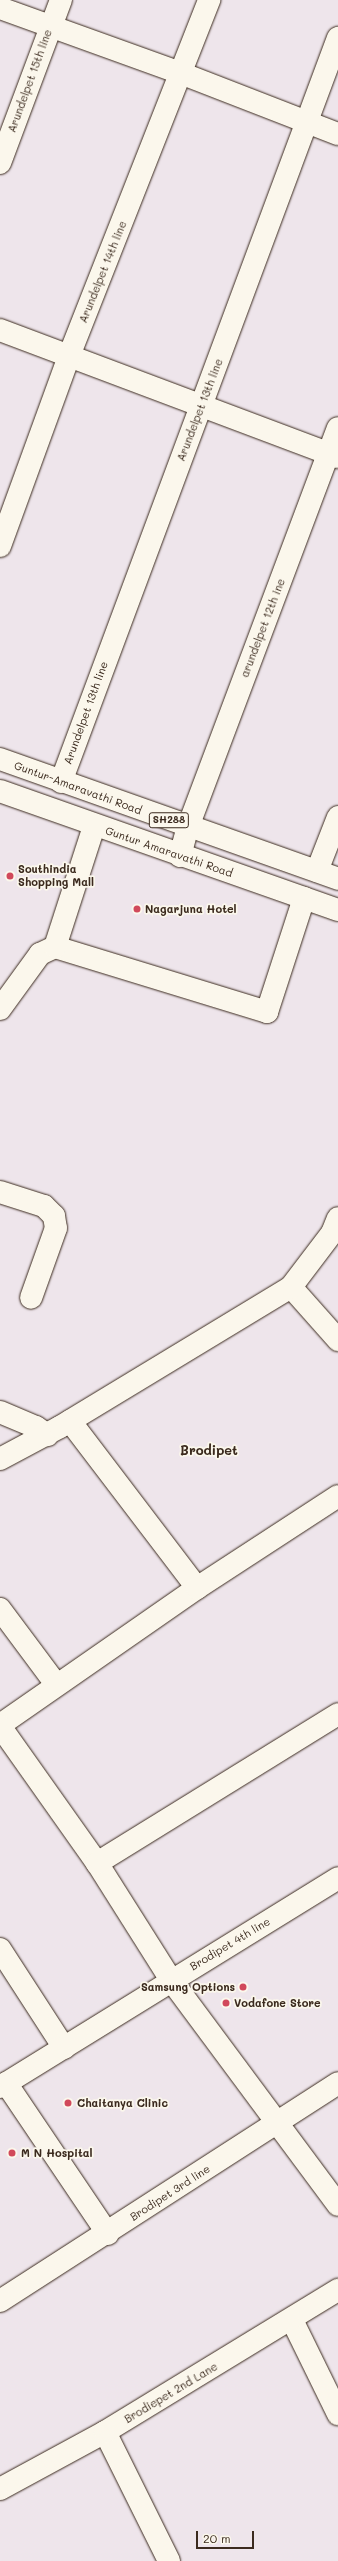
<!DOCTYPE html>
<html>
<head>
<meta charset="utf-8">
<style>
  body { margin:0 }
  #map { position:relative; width:338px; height:2561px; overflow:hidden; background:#eee5eb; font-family:Mali,sans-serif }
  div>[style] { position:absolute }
  .roads { filter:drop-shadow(0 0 1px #3b2a1e) drop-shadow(0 0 1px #3b2a1e) }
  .minor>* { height:22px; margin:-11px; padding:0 11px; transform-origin:11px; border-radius:11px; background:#fbf7ec }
  .tertiary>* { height:22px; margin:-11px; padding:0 11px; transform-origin:11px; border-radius:11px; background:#fbf7ec }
  .primary>* { height:22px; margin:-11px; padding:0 11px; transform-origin:11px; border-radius:11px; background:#fbf7ec }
  .dots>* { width:11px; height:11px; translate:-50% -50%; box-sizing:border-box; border:2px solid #fbf7ec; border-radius:50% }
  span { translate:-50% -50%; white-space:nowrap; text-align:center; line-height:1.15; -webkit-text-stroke:3.5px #fbf7ec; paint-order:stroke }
  .shield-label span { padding:1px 3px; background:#fbf7ec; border:1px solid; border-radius:3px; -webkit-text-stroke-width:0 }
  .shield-label { font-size:10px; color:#3b2a1e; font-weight:700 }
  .street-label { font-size:11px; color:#3b2a1e }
  .poi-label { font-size:11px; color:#3b2a1e; font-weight:700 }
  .left { translate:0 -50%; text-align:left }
  .right { translate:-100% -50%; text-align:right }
  .quarter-label { font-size:13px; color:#3b2a1e; font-weight:700 }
  .scale { position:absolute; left:196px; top:2531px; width:58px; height:18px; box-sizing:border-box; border:2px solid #3b2a1e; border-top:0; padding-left:5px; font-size:12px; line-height:14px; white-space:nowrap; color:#3b2a1e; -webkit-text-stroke:3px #fbf7ec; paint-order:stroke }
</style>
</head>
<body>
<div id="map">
  <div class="roads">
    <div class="minor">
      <i style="left:0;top:8px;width:195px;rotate:19.8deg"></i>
      <i style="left:183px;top:74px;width:166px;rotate:21.2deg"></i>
      <i style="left:0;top:163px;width:174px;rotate:-69.5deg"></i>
      <i style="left:0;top:330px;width:361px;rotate:20.6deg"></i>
      <i style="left:0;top:546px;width:202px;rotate:-70deg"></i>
      <i style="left:69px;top:356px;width:383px;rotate:-68.5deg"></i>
      <i style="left:61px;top:782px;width:794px;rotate:-69.58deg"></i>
      <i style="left:180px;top:856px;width:30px;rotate:-75deg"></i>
      <i style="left:188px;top:827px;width:426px;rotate:-69.4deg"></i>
      <i style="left:317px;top:871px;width:58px;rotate:-68.7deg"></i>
      <i style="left:55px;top:947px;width:222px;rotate:17deg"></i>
      <i style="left:267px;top:1012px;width:120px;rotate:-72deg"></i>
      <i style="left:0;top:1009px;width:68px;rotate:-54deg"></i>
      <i style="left:40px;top:954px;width:17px;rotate:-25deg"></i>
      <i style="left:55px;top:947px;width:127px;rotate:-72.1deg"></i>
      <i style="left:0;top:1192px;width:46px;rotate:17.7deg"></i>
      <i style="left:44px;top:1206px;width:14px;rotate:45deg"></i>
      <i style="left:54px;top:1216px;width:12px;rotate:81deg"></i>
      <i style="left:56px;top:1228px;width:74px;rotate:109.7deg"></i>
      <i style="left:291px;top:1287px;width:71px;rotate:48.4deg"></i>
      <i style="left:0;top:1412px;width:39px;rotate:23deg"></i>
      <i style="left:36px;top:1427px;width:14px;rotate:36deg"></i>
      <i style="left:70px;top:1421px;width:210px;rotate:52.7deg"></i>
      <i style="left:0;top:1459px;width:68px;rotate:-28.1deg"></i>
      <i style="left:60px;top:1427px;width:270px;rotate:-31.2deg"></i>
      <i style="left:291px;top:1287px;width:68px;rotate:-52.8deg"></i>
      <i style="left:332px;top:1233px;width:16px;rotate:-68deg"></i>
      <i style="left:0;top:1609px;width:94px;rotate:53.3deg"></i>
      <i style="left:0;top:1725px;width:240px;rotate:-34.8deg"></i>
      <i style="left:197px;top:1588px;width:168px;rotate:-33.1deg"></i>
      <i style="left:0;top:1726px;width:168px;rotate:54.7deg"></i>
      <i style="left:97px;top:1863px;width:138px;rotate:57.7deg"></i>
      <i style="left:171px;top:1980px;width:280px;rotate:53.4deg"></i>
      <i style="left:97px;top:1863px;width:283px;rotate:-31.7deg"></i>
      <i style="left:0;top:1949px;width:118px;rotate:57.1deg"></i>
      <i style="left:6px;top:2083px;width:182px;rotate:56deg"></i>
      <i style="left:0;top:2301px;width:402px;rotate:-32.8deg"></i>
      <i style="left:292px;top:2320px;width:105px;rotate:63.9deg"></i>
      <i style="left:105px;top:2432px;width:144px;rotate:63.6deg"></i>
      <i style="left:0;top:2489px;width:119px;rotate:-28.5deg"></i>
      <i style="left:105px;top:2432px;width:273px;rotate:-31.4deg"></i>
    </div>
    <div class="tertiary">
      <i style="left:0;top:2087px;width:397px;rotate:-31.7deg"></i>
    </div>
    <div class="primary">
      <i style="left:0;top:759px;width:359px;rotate:19.5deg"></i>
      <i style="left:0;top:791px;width:358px;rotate:19.4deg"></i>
    </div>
  </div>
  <div class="dots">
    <i style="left:10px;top:876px;background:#d1495b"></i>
    <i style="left:137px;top:909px;background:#d1495b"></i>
    <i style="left:243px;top:1987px;background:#d1495b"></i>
    <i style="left:226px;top:2003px;background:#d1495b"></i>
    <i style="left:68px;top:2103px;background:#d1495b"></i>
    <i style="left:12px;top:2153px;background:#d1495b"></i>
  </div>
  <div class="shield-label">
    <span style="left:169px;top:820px">SH288</span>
  </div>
  <div class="street-label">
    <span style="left:30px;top:81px;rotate:-70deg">Arundelpet 15th line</span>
    <span style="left:103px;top:272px;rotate:-68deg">Arundelpet 14th line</span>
    <span style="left:200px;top:410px;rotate:-69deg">Arundelpet 13th line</span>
    <span style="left:263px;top:628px;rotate:-69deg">arundelpet 12th ine</span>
    <span style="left:86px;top:713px;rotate:-70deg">Arundelpet 13th line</span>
    <span style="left:78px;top:788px;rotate:20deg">Guntur-Amaravathi Road</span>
    <span style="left:169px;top:852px;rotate:19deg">Guntur Amaravathi Road</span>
    <span style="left:230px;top:1944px;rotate:-31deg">Brodipet 4th line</span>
    <span style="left:170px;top:2193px;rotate:-33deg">Brodipet 3rd line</span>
    <span style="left:171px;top:2393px;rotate:-31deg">Brodiepet 2nd Lane</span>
  </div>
  <div class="poi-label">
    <span class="left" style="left:18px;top:876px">Southindia<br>Shopping Mall</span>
    <span class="left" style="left:145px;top:909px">Nagarjuna Hotel</span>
    <span class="right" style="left:235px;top:1987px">Samsung Options</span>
    <span class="left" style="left:234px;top:2003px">Vodafone Store</span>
    <span class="left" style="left:77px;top:2103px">Chaitanya Clinic</span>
    <span class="left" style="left:21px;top:2153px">M N Hospital</span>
  </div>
  <div class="quarter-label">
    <span style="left:209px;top:1450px">Brodipet</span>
  </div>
  <div class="scale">20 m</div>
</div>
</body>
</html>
